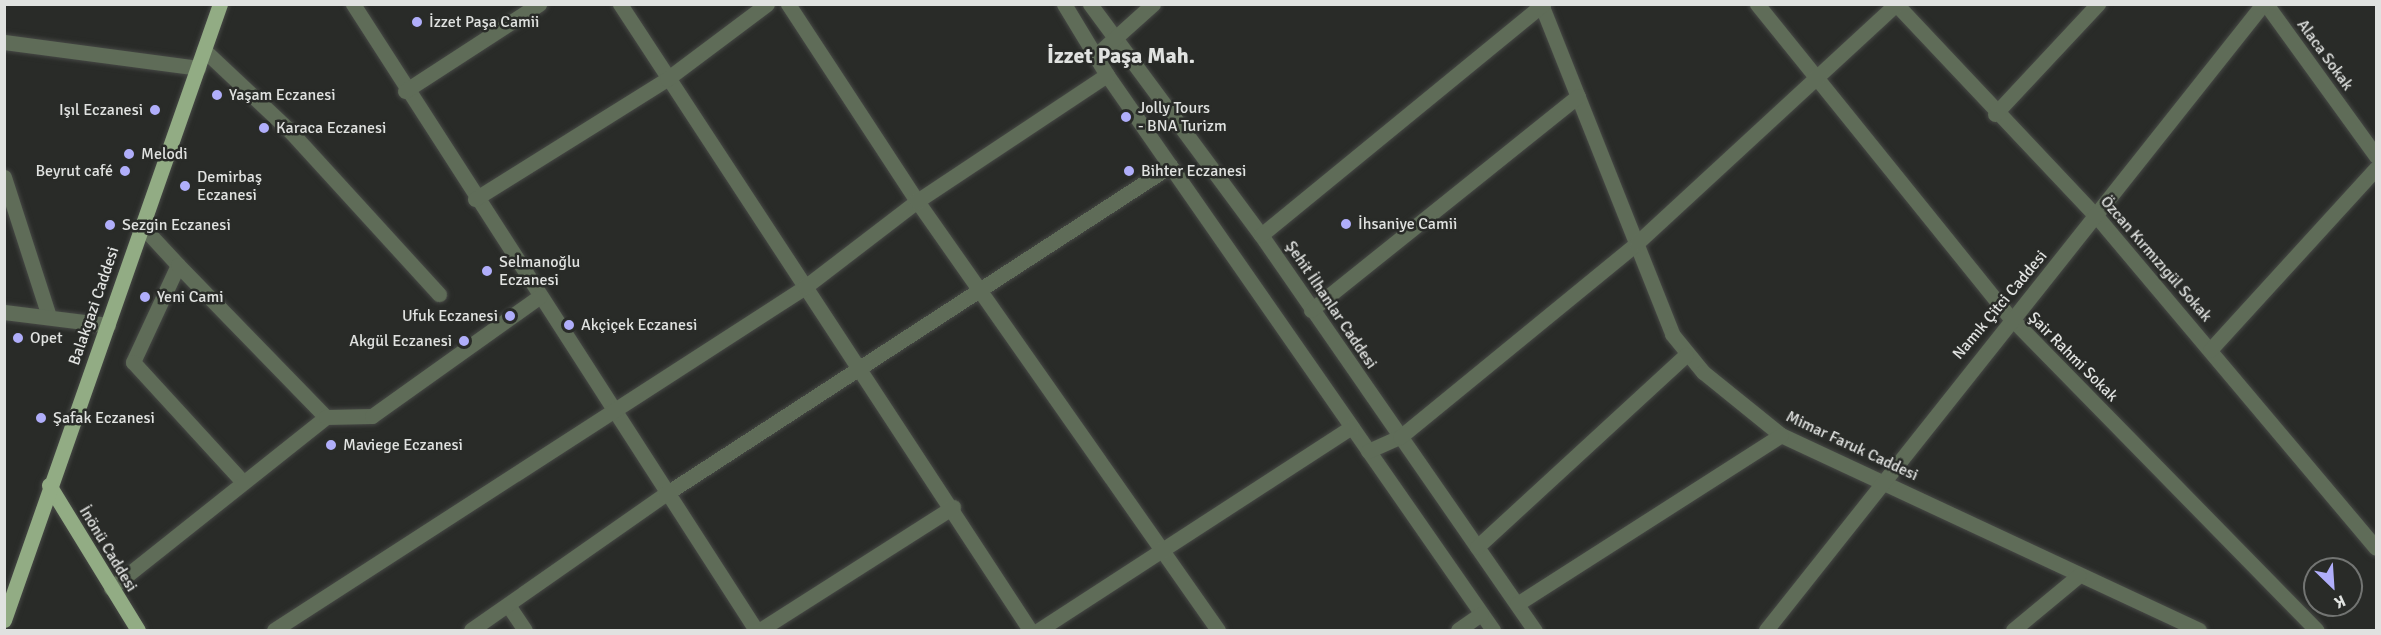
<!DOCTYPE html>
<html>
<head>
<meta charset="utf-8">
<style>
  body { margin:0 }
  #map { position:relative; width:2381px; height:635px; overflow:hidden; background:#292b28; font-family:Signika,sans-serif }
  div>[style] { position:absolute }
  .roads { filter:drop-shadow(0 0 2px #464845) drop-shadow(0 0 2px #464845) }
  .minor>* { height:15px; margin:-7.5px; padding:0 7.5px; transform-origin:7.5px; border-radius:7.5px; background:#5f6c58 }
  .major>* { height:15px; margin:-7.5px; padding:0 7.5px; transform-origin:7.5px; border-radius:7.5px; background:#92ac84 }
  .dots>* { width:16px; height:16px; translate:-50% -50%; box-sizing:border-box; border:3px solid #292b28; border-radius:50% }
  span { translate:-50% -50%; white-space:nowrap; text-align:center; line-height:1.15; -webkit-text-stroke:5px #292b28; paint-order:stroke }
  .poi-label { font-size:16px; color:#e0e2e0 }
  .left { translate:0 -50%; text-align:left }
  .right { translate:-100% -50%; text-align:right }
  .street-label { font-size:16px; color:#e0e2e0 }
  .district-label { font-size:22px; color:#e0e2e0; font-weight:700 }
  .frame { position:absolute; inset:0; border:6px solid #e0e2e0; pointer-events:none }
  .north { position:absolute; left:2303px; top:557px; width:60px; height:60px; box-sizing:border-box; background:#292b28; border:2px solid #727472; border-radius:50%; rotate:155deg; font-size:16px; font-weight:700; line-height:24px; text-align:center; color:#e0e2e0 }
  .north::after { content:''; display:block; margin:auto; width:21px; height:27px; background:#b0aefa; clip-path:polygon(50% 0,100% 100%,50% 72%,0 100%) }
</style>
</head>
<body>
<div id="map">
  <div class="roads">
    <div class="minor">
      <i style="left:353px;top:4px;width:745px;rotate:57.23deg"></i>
      <i style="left:620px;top:4px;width:748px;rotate:56.78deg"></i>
      <i style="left:788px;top:4px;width:235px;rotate:56.8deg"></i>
      <i style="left:917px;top:201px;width:524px;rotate:54.95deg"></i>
      <i style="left:1064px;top:4px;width:83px;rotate:58.8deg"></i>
      <i style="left:1107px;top:75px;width:676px;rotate:55.18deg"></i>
      <i style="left:1090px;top:4px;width:287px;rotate:53.5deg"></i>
      <i style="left:1261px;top:235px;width:481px;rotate:55.3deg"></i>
      <i style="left:1541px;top:4px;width:355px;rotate:68.3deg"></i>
      <i style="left:1672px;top:334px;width:49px;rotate:50.8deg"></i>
      <i style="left:1703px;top:372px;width:100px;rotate:38.9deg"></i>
      <i style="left:1781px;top:435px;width:461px;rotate:25deg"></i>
      <i style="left:1757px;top:4px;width:402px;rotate:51.1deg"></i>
      <i style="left:2010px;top:317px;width:438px;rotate:45.6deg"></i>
      <i style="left:1896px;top:4px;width:294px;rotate:46.7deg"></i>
      <i style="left:2098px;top:218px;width:431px;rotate:49.9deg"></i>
      <i style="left:2266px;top:4px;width:188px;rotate:54.1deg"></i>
      <i style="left:4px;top:42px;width:196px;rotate:7.6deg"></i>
      <i style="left:204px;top:50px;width:118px;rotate:43.3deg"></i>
      <i style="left:290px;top:131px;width:221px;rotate:47.6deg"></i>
      <i style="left:1095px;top:56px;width:78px;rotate:-41.9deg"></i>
      <i style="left:405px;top:91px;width:160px;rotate:-33deg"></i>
      <i style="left:1995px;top:114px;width:151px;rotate:-46.9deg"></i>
      <i style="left:4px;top:177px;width:146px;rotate:72.1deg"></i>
      <i style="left:475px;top:199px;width:226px;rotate:-32deg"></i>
      <i style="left:667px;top:79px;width:125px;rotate:-36.9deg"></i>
      <i style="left:141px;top:225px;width:54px;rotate:47.2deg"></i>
      <i style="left:178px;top:265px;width:107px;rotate:114.9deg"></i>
      <i style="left:133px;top:362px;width:161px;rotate:47.5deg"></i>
      <i style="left:1261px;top:235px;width:365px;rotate:-39.3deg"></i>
      <i style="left:178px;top:265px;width:212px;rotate:45.8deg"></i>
      <i style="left:1311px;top:310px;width:342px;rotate:-38.7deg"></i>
      <i style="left:4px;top:312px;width:105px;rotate:7.1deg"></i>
      <i style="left:2210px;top:350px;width:246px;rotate:-47.6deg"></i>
      <i style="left:1368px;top:451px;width:35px;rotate:-24deg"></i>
      <i style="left:1400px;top:437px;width:306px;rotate:-39.3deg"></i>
      <i style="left:1637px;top:243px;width:352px;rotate:-42.7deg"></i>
      <i style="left:1477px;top:547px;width:284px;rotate:-42.6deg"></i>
      <i style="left:111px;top:588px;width:275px;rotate:-38.5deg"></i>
      <i style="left:326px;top:417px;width:46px;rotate:-1.2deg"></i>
      <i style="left:372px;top:416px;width:206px;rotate:-35.5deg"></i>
      <i style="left:1517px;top:604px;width:313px;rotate:-32.6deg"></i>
      <i style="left:508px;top:605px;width:30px;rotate:56deg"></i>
      <i style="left:274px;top:630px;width:632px;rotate:-32.86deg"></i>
      <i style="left:805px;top:287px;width:141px;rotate:-37.5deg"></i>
      <i style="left:917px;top:201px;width:228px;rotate:-33.6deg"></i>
      <i style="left:471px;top:630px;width:236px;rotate:-35deg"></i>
      <i style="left:664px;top:495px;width:604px;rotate:-33.03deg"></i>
      <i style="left:760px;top:630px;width:229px;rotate:-32.5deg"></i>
      <i style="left:1039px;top:630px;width:372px;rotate:-33deg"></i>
      <i style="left:1458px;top:630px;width:28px;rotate:-35deg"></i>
      <i style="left:1766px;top:630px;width:799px;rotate:-51.55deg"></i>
      <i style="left:2013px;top:630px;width:85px;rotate:-39.7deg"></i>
    </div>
    <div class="major">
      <i style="left:49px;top:485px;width:170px;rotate:58.5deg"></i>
      <i style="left:4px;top:620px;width:653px;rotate:-70.68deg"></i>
    </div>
  </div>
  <div class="dots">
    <i style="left:417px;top:22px;background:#b0aefa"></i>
    <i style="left:217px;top:95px;background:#b0aefa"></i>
    <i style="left:155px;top:110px;background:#b0aefa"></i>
    <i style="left:1126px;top:117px;background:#b0aefa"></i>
    <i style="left:264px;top:128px;background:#b0aefa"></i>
    <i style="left:129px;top:154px;background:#b0aefa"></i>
    <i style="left:125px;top:171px;background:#b0aefa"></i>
    <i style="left:1129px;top:171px;background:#b0aefa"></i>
    <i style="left:185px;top:186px;background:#b0aefa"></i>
    <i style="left:1346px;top:224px;background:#b0aefa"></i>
    <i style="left:110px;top:225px;background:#b0aefa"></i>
    <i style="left:487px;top:271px;background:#b0aefa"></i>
    <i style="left:145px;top:297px;background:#b0aefa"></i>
    <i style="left:510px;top:316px;background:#b0aefa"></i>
    <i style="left:569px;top:325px;background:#b0aefa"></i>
    <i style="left:18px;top:338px;background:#b0aefa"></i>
    <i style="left:464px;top:341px;background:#b0aefa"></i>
    <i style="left:41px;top:418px;background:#b0aefa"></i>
    <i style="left:331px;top:445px;background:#b0aefa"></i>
  </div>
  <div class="poi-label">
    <span class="left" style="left:429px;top:22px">İzzet Paşa Camii</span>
    <span class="left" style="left:229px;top:95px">Yaşam Eczanesi</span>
    <span class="left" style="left:1138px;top:117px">Jolly Tours<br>- BNA Turizm</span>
    <span class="right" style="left:143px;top:110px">Işıl Eczanesi</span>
    <span class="left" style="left:276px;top:128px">Karaca Eczanesi</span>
    <span class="left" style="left:141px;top:154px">Melodi</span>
    <span class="right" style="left:113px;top:171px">Beyrut café</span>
    <span class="left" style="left:1141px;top:171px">Bihter Eczanesi</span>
    <span class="left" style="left:197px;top:186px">Demirbaş<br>Eczanesi</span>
    <span class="left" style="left:1358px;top:224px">İhsaniye Camii</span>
    <span class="left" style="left:122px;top:225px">Sezgin Eczanesi</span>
    <span class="left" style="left:499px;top:271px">Selmanoğlu<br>Eczanesi</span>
    <span class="left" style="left:157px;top:297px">Yeni Cami</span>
    <span class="right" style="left:498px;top:316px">Ufuk Eczanesi</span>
    <span class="left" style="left:581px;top:325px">Akçiçek Eczanesi</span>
    <span class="left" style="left:30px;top:338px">Opet</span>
    <span class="right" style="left:452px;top:341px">Akgül Eczanesi</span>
    <span class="left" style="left:53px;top:418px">Şafak Eczanesi</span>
    <span class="left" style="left:343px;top:445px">Maviege Eczanesi</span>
  </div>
  <div class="street-label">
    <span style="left:2325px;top:55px;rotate:54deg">Alaca Sokak</span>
    <span style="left:2156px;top:259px;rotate:49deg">Özcan Kırmızıgül Sokak</span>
    <span style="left:1331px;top:305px;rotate:56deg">Şehit İlhanlar Caddesi</span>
    <span style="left:2000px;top:305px;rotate:-50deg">Namık Çitci Caddesi</span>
    <span style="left:94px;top:306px;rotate:-71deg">Balakgazi Caddesi</span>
    <span style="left:2073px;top:357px;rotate:45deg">Şair Rahmi Sokak</span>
    <span style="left:1852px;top:446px;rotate:25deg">Mimar Faruk Caddesi</span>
    <span style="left:108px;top:549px;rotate:59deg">İnönü Caddesi</span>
  </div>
  <div class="district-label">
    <span style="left:1121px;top:56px">İzzet Paşa Mah.</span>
  </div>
  <div class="frame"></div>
  <div class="north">K</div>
</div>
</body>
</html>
